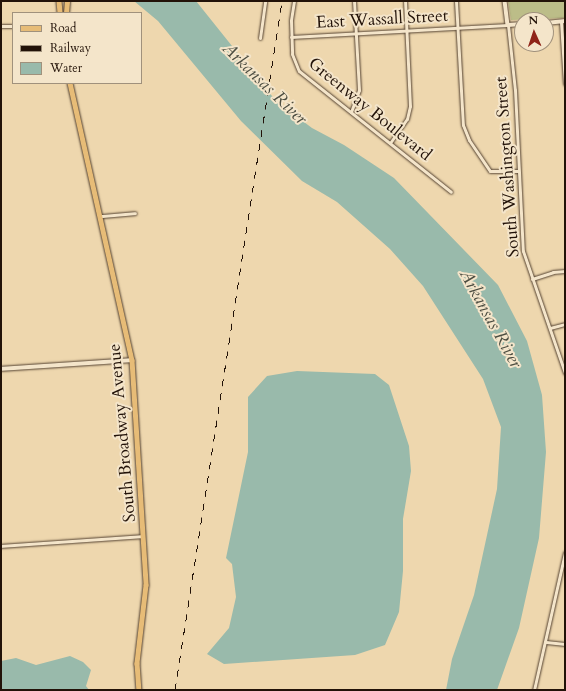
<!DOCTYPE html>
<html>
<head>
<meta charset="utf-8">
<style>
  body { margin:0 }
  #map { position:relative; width:566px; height:691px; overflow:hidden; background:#eed7ae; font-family:Cardo,serif }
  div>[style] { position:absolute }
  .green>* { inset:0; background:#bcbd88 }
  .water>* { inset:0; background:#99baab }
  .roads { filter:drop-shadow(0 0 1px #554332) drop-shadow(0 0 1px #554332) }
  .minor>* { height:3px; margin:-1.5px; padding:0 1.5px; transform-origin:1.5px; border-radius:1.5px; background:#f4e5ca }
  .tertiary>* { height:3.5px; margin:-1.75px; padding:0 1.75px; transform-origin:1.75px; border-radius:1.75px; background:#f4e5ca }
  .primary>* { height:4.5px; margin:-2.25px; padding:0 2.25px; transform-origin:2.25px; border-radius:2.25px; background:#e7bc77 }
  .rail>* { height:1px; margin-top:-0.5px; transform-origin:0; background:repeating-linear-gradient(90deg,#221208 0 7px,transparent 0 14px) }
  span { translate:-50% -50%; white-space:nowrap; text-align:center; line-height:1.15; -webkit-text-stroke:4px #f4e5ca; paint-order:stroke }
  .street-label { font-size:17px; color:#221208 }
  .water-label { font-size:18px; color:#4c4d41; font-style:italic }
  .frame { position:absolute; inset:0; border:2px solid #221208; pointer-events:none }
  .legend { position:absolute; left:12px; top:12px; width:130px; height:72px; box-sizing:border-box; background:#f4e5ca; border:1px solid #a0917c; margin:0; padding:5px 7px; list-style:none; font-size:12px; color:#221208 }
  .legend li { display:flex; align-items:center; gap:8px; height:20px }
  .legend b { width:20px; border:1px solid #a0917c }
  .north { position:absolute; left:514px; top:12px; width:40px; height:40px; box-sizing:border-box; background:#f4e5ca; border:1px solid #a0917c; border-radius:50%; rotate:357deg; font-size:11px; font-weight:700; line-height:16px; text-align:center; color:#221208 }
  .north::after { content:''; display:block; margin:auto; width:14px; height:18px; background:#8f2418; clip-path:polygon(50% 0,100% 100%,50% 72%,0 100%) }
</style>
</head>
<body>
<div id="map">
  <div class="green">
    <i style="clip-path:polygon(508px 1px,565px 1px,565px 18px,511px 20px)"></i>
  </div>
  <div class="water">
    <i style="clip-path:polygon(134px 1px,196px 1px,276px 101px,312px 128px,344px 145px,394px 178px,498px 285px,527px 341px,542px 395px,546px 452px,539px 538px,519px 628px,497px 690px,446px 690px,452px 659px,474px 595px,497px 489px,501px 427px,483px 379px,423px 286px,390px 249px,337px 202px,302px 181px,241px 121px,158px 21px)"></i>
    <i style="clip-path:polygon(297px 371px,375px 374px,389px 385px,409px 446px,411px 471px,403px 519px,403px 571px,399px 612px,385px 645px,355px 655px,224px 664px,207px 654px,229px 628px,236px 597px,232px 564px,226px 558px,248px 452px,248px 397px,267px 376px)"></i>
    <i style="clip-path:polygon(70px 656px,83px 662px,91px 670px,86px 686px,89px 690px,1px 690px,1px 661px,16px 658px,36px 665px)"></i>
  </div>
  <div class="roads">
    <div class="minor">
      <i style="left:294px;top:1px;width:20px;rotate:99deg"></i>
      <i style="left:291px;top:21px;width:33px;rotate:88deg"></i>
      <i style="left:292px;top:54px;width:18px;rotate:68deg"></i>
      <i style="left:299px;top:71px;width:194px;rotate:38.5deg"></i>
      <i style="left:456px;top:1px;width:124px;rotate:86.8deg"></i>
      <i style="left:463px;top:125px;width:16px;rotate:68deg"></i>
      <i style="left:469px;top:140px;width:37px;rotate:56deg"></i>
      <i style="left:490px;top:171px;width:28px"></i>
      <i style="left:561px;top:22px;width:62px;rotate:86.3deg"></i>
      <i style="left:1px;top:26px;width:12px"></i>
      <i style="left:291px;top:37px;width:217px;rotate:-3.2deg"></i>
      <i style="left:508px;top:25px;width:65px;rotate:83.9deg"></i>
      <i style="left:515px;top:90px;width:161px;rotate:87.2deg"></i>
      <i style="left:523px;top:251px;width:129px;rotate:71deg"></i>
      <i style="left:260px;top:38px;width:37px;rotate:-82deg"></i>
      <i style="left:351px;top:112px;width:23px;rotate:-70deg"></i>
      <i style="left:359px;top:90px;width:89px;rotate:-93.2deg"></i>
      <i style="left:390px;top:143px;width:29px;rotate:-55deg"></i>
      <i style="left:407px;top:119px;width:13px;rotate:-77deg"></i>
      <i style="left:410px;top:106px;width:105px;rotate:-92.7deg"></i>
      <i style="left:101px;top:216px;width:34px;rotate:-5deg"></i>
      <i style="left:532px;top:279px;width:22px;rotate:-18deg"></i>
      <i style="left:553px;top:272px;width:12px;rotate:-5deg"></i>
      <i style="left:550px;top:328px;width:16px;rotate:-15deg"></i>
      <i style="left:1px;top:546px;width:142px;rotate:-4deg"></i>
      <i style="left:546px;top:642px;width:19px;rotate:6deg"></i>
      <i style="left:534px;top:690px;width:141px;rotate:-77.3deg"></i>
    </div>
    <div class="tertiary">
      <i style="left:505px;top:1px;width:24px;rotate:83deg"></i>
      <i style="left:508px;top:25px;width:14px;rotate:-4deg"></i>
      <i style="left:546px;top:23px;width:19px;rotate:-6deg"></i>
      <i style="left:1px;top:369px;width:131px;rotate:-3.9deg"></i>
    </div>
    <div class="primary">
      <i style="left:59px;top:1px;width:12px;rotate:85deg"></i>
      <i style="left:66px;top:13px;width:12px;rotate:-85deg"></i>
      <i style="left:70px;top:83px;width:284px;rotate:77.4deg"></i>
      <i style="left:132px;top:360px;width:225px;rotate:86.4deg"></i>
      <i style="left:146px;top:585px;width:79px;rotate:96.6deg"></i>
      <i style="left:137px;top:663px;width:27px;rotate:86deg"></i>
    </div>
  </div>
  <div class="rail">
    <i style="left:175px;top:690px;width:697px;rotate:-81.17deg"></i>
  </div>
  <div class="street-label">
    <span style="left:382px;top:19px;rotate:-3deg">East Wassall Street</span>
    <span style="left:370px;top:109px;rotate:39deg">Greenway Boulevard</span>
    <span style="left:507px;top:167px;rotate:-94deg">South Washington Street</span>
    <span style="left:122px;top:433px;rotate:-95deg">South Broadway Avenue</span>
  </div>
  <div class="water-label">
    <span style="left:264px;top:84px;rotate:44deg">Arkansas River</span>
    <span style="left:490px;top:319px;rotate:61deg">Arkansas River</span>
  </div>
  <div class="frame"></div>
  <ul class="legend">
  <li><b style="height:5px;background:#e7bc77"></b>Road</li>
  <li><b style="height:5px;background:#221208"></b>Railway</li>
  <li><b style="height:11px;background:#99baab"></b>Water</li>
  </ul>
  <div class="north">N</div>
</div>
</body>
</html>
